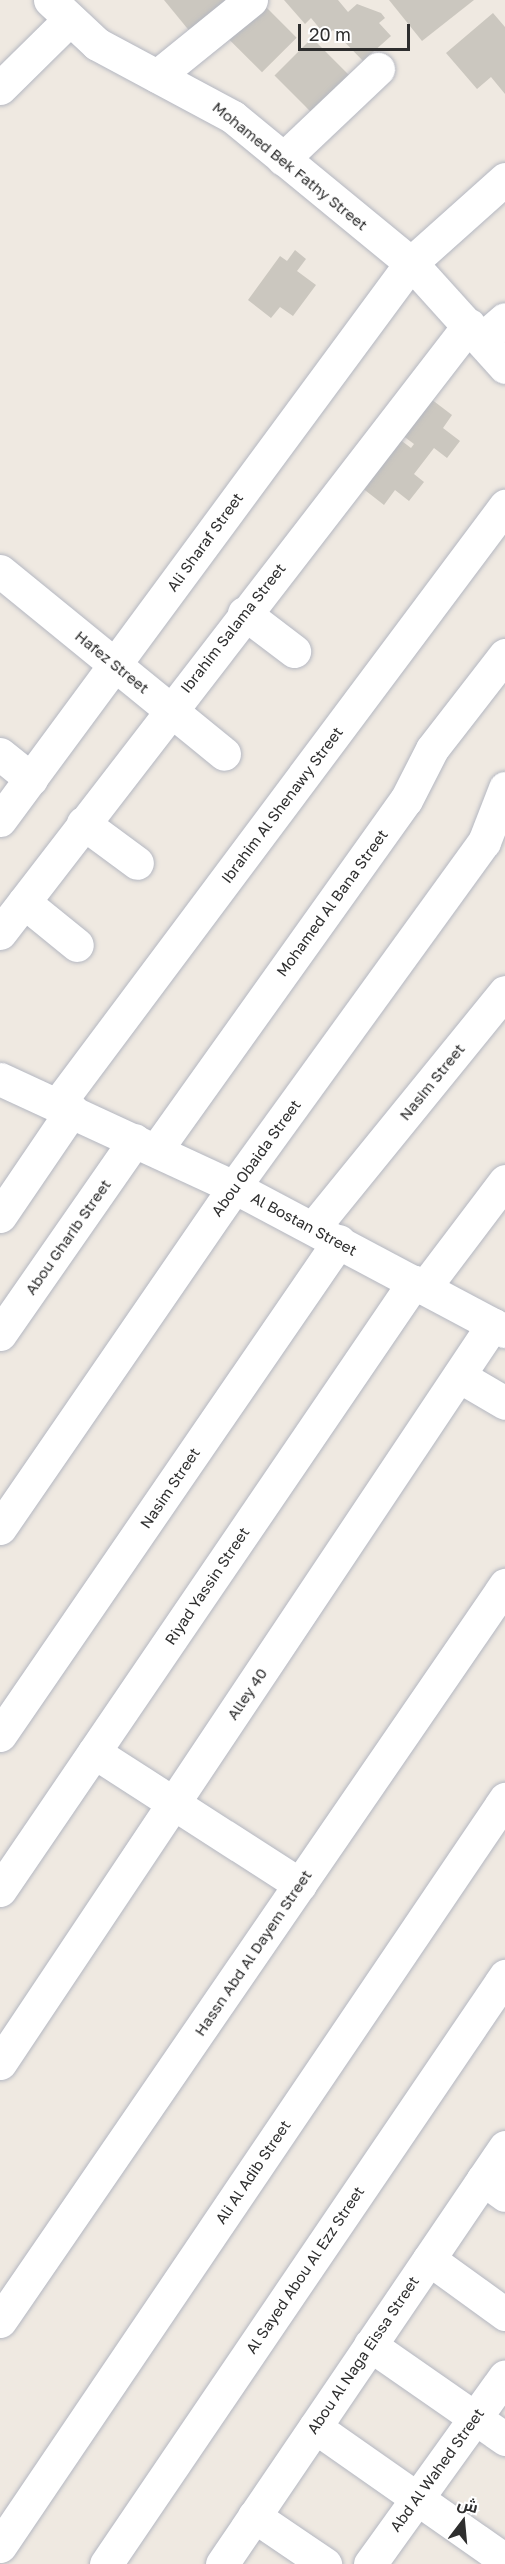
<!DOCTYPE html>
<html>
<head>
<meta charset="utf-8">
<style>
  body { margin:0 }
  #map { position:relative; width:505px; height:2564px; overflow:hidden; background:#efe9e1; font-family:"Golos Text",Cairo,sans-serif }
  div>[style] { position:absolute }
  .building>* { inset:0; background:#cbc7bf; transform-origin:0 0 }
  .roads { filter:drop-shadow(0 0 2px #b4b7c1) drop-shadow(0 0 2px #b4b7c1) }
  .street>* { height:33px; margin:-16.5px; padding:0 16.5px; transform-origin:16.5px; border-radius:16.5px; background:#fff }
  .secondary>* { height:33px; margin:-16.5px; padding:0 16.5px; transform-origin:16.5px; border-radius:16.5px; background:#fff }
  span { translate:-50% -50%; white-space:nowrap; text-align:center; line-height:1.15; -webkit-text-stroke:4.5px #fff; paint-order:stroke }
  .street-label { font-size:15px; color:#2e2e2e }
  .north { position:absolute; left:433px; top:2492px; width:60px; height:60px; -webkit-text-stroke:4px #fff; paint-order:stroke; rotate:16deg; font-size:16px; font-weight:700; line-height:24px; text-align:center; color:#2e2e2e }
  .north::after { content:''; display:block; margin:auto; width:21px; height:27px; background:#2e2e2e; clip-path:polygon(50% 0,100% 100%,50% 72%,0 100%) }
  .scale { position:absolute; left:298px; top:24px; width:112px; height:27px; box-sizing:border-box; border:3px solid #2e2e2e; border-top:0; padding-left:8px; font-size:18px; line-height:21px; white-space:nowrap; color:#2e2e2e; -webkit-text-stroke:4px #fff; paint-order:stroke }
</style>
</head>
<body>
<div id="map">
  <div class="building">
    <i style="clip-path:polygon(164px 0,244px 0,196px 39px)"></i>
    <i style="clip-path:polygon(284px 0,338px 0,348px 12px,357px 4px,381px 13px,385px 18px,379px 23px,391px 36px,363px 61px,333px 30px,326px 36px,311px 18px,305px 24px)"></i>
    <i style="clip-path:polygon(389px 0,474px 0,422px 41px)"></i>
    <i style="left:262px;top:3px;width:49px;height:49px;rotate:45deg"></i>
    <i style="clip-path:polygon(493px 13px,505px 27px,505px 94px,491px 77px,477px 89px,446px 53px)"></i>
    <i style="left:312px;top:38px;width:54px;height:53px;rotate:45deg"></i>
    <i style="clip-path:polygon(295px 250px,306px 259px,297px 271px,316px 285px,293px 316px,280px 307px,271px 318px,248px 300px,280px 256px,287px 261px)"></i>
    <i style="clip-path:polygon(431px 399px,452px 415px,443px 428px,460px 441px,447px 458px,434px 448px,414px 474px,424px 482px,409px 501px,395px 490px,384px 505px,352px 480px,390px 432px,411px 448px,414px 444px,394px 429px)"></i>
  </div>
  <div class="roads">
    <div class="street">
      <i style="left:157px;top:76px;width:121px;rotate:-39deg"></i>
      <i style="left:0;top:88px;width:95px;rotate:-44.6deg"></i>
      <i style="left:283px;top:159px;width:131px;rotate:-43.5deg"></i>
      <i style="left:482px;top:339px;width:30px;rotate:-41deg"></i>
      <i style="left:0;top:571px;width:289px;rotate:39.2deg"></i>
      <i style="left:244px;top:613px;width:63px;rotate:37.2deg"></i>
      <i style="left:0;top:754px;width:40px;rotate:39deg"></i>
      <i style="left:0;top:820px;width:692px;rotate:-53.58deg"></i>
      <i style="left:411px;top:263px;width:126px;rotate:-41.8deg"></i>
      <i style="left:83px;top:823px;width:67px;rotate:36.5deg"></i>
      <i style="left:24px;top:902px;width:68px;rotate:39.1deg"></i>
      <i style="left:0;top:933px;width:768px;rotate:-52.35deg"></i>
      <i style="left:0;top:1079px;width:258px;rotate:24.8deg"></i>
      <i style="left:234px;top:1187px;width:307px;rotate:28deg"></i>
      <i style="left:58px;top:1104px;width:747px;rotate:-53.22deg"></i>
      <i style="left:156px;top:1150px;width:430px;rotate:-54.5deg"></i>
      <i style="left:406px;top:800px;width:57px;rotate:-63deg"></i>
      <i style="left:432px;top:749px;width:119px;rotate:-52.2deg"></i>
      <i style="left:0;top:1216px;width:128px;rotate:-55.8deg"></i>
      <i style="left:313px;top:1228px;width:304px;rotate:-50.9deg"></i>
      <i style="left:424px;top:1288px;width:134px;rotate:-52.9deg"></i>
      <i style="left:0;top:1334px;width:236px;rotate:-55.2deg"></i>
      <i style="left:459px;top:1376px;width:53px;rotate:30.4deg"></i>
      <i style="left:0;top:1528px;width:414px;rotate:-55.5deg"></i>
      <i style="left:234px;top:1187px;width:426px;rotate:-54.1deg"></i>
      <i style="left:484px;top:842px;width:58px;rotate:-68.7deg"></i>
      <i style="left:0;top:1735px;width:599px;rotate:-55.54deg"></i>
      <i style="left:94px;top:1752px;width:245px;rotate:32.8deg"></i>
      <i style="left:0;top:1890px;width:736px;rotate:-55.75deg"></i>
      <i style="left:0;top:2063px;width:888px;rotate:-56.29deg"></i>
      <i style="left:483px;top:2179px;width:27px;rotate:36deg"></i>
      <i style="left:429px;top:2259px;width:94px;rotate:35.9deg"></i>
      <i style="left:0;top:2321px;width:893px;rotate:-55.54deg"></i>
      <i style="left:370px;top:2345px;width:165px;rotate:34.8deg"></i>
      <i style="left:315px;top:2427px;width:232px;rotate:35deg"></i>
      <i style="left:254px;top:2516px;width:86px;rotate:34.1deg"></i>
      <i style="left:0;top:2546px;width:902px;rotate:-55.94deg"></i>
      <i style="left:106px;top:2564px;width:711px;rotate:-55.84deg"></i>
      <i style="left:222px;top:2564px;width:504px;rotate:-55.84deg"></i>
      <i style="left:370px;top:2564px;width:231px;rotate:-54.3deg"></i>
    </div>
    <div class="secondary">
      <i style="left:50px;top:0;width:64px;rotate:43.1deg"></i>
      <i style="left:97px;top:44px;width:154px;rotate:28.2deg"></i>
      <i style="left:233px;top:117px;width:230px;rotate:39.4deg"></i>
      <i style="left:411px;top:263px;width:140px;rotate:47.9deg"></i>
    </div>
  </div>
  <div class="street-label">
    <span style="left:290px;top:166px;rotate:39deg">Mohamed Bek Fathy Street</span>
    <span style="left:205px;top:542px;rotate:-54deg">Ali Sharaf Street</span>
    <span style="left:233px;top:628px;rotate:-52deg">Ibrahim Salama Street</span>
    <span style="left:112px;top:662px;rotate:39deg">Hafez Street</span>
    <span style="left:282px;top:805px;rotate:-53deg">Ibrahim Al Shenawy Street</span>
    <span style="left:332px;top:903px;rotate:-54deg">Mohamed Al Bana Street</span>
    <span style="left:432px;top:1082px;rotate:-51deg">Nasim Street</span>
    <span style="left:256px;top:1158px;rotate:-54deg">Abou Obaida Street</span>
    <span style="left:304px;top:1224px;rotate:28deg">Al Bostan Street</span>
    <span style="left:68px;top:1237px;rotate:-55deg">Abou Gharib Street</span>
    <span style="left:170px;top:1488px;rotate:-56deg">Nasim Street</span>
    <span style="left:207px;top:1586px;rotate:-56deg">Riyad Yassin Street</span>
    <span style="left:247px;top:1694px;rotate:-56deg">Alley 40</span>
    <span style="left:253px;top:1953px;rotate:-56deg">Hassn Abd Al Dayem Street</span>
    <span style="left:253px;top:2172px;rotate:-56deg">Ali Al Adib Street</span>
    <span style="left:305px;top:2270px;rotate:-56deg">Al Sayed Abou Al Ezz Street</span>
    <span style="left:363px;top:2355px;rotate:-56deg">Abou Al Naga Eissa Street</span>
    <span style="left:437px;top:2470px;rotate:-54deg">Abd Al Wahed Street</span>
  </div>
  <div class="north">ش</div>
  <div class="scale">20 m</div>
</div>
</body>
</html>
